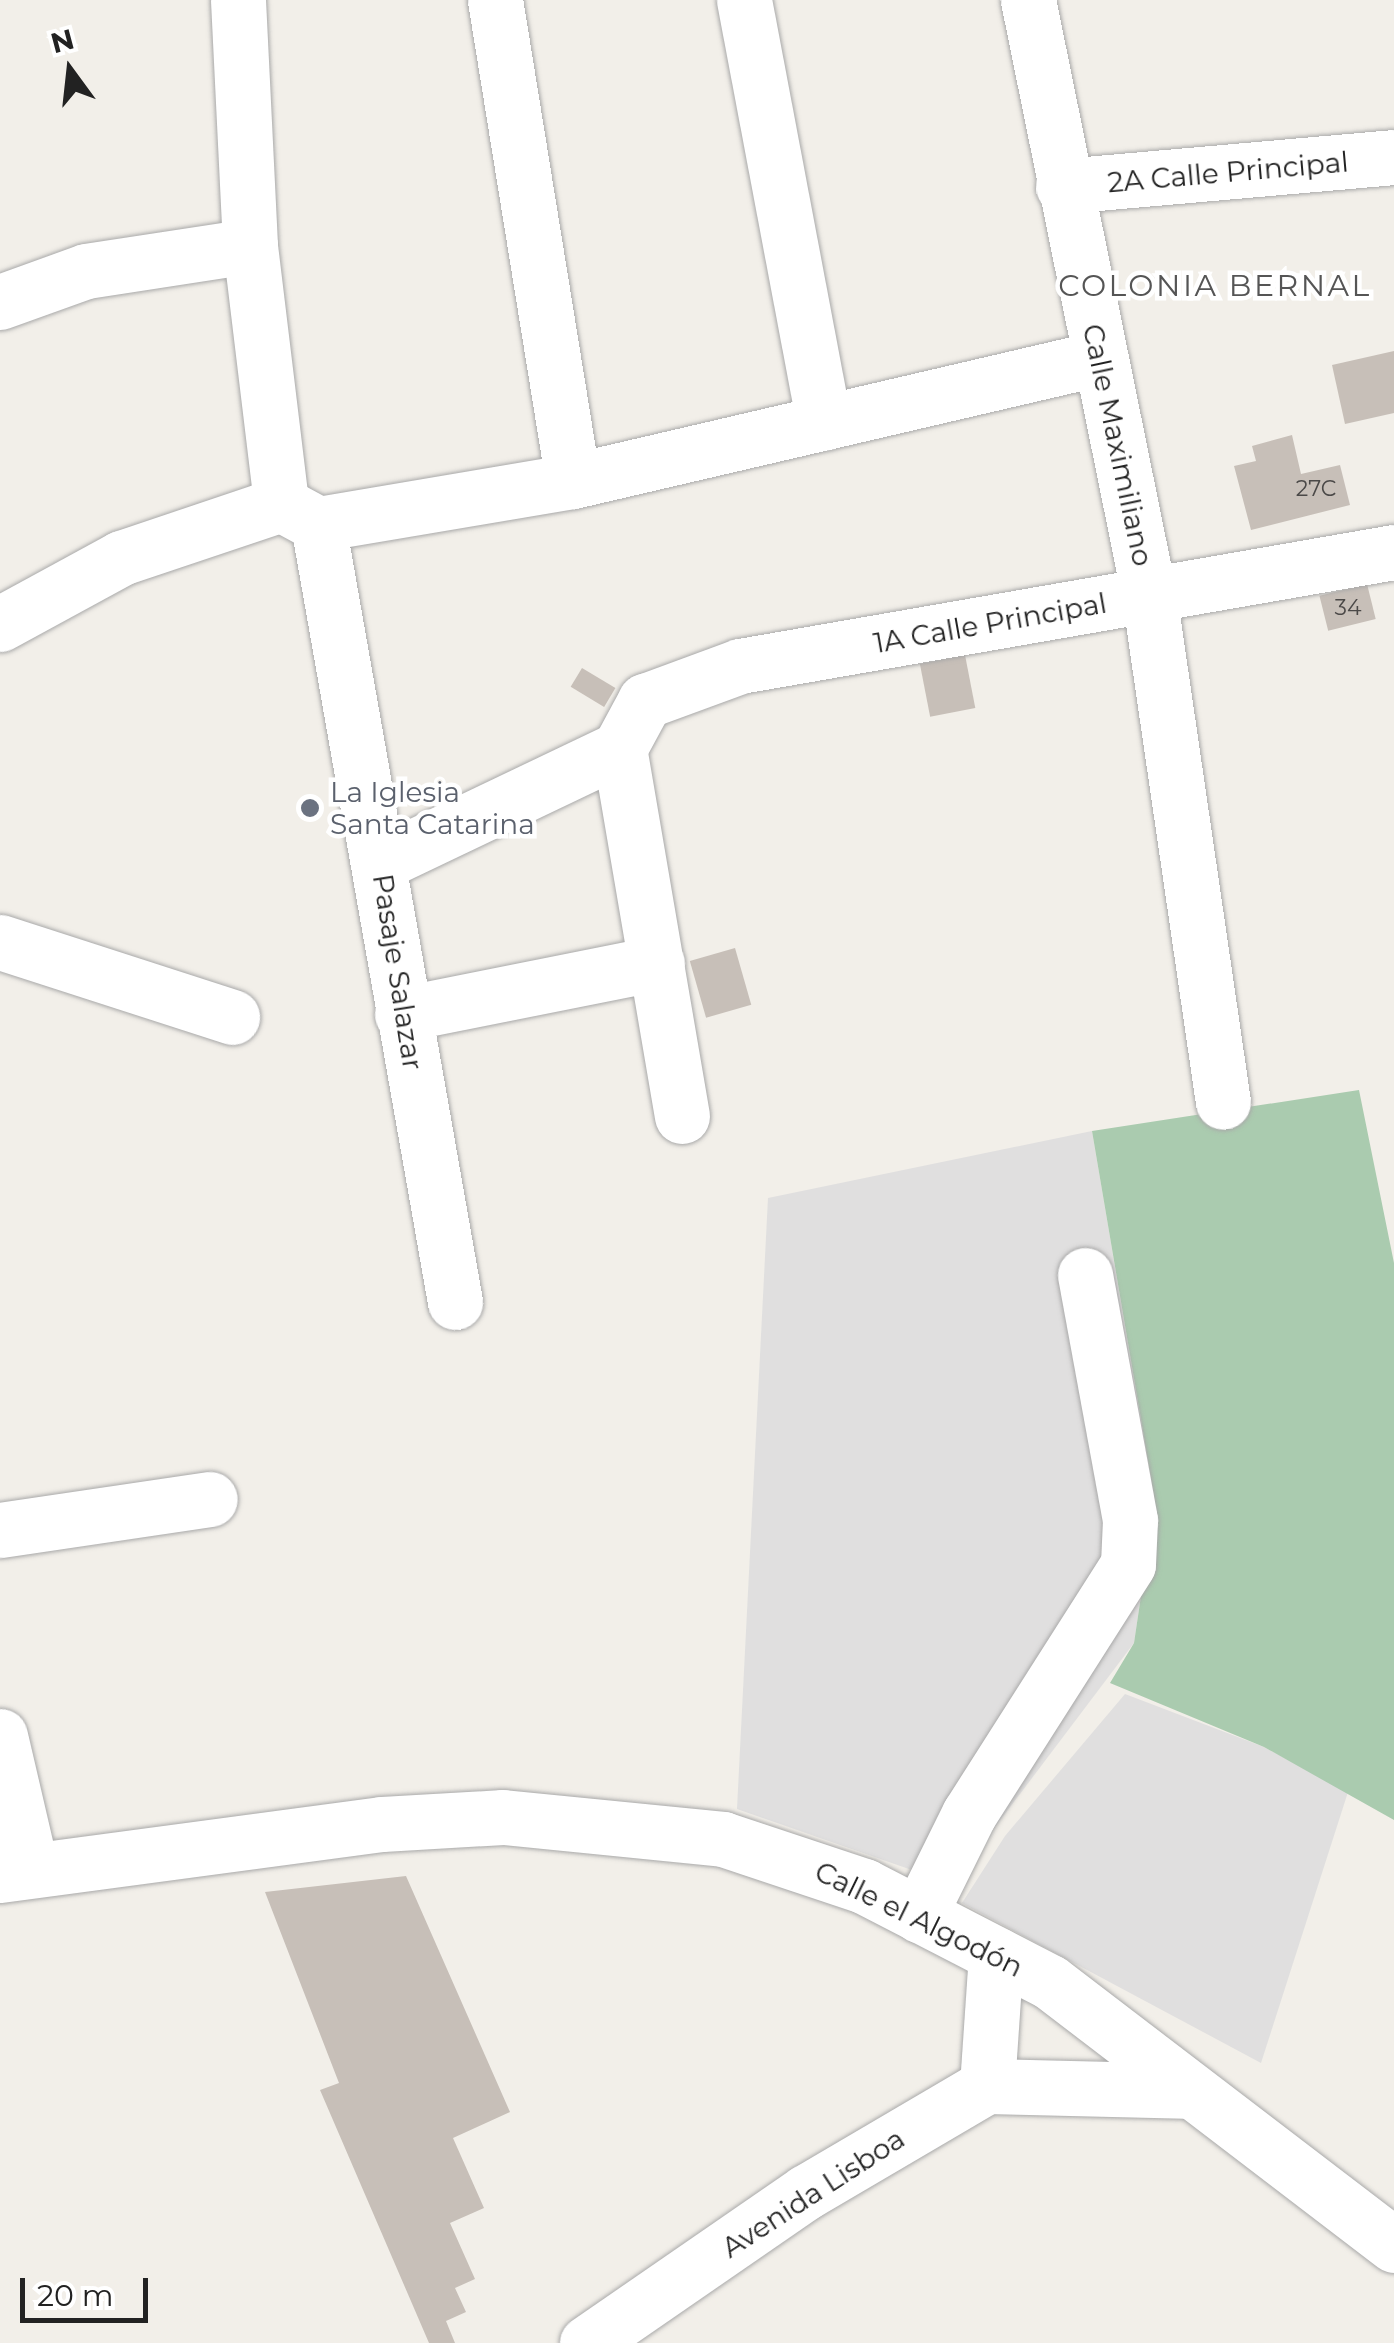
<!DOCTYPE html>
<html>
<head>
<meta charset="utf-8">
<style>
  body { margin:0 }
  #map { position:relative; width:1394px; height:2343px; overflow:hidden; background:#f2efe9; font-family:Montserrat,sans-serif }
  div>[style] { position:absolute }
  .residential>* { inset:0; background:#e0dfdf }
  .cemetery>* { inset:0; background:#aacbaf }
  .building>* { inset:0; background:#c7bfb8; transform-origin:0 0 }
  .roads { filter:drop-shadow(0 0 2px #a9a9a9) drop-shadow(0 0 2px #a9a9a9) }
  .minor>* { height:55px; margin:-27.5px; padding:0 27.5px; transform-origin:27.5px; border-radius:27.5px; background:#fff }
  .dots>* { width:28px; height:28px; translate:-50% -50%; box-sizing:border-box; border:5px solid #fff; border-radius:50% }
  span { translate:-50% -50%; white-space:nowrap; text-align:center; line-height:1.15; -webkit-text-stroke:9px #fff; paint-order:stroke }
  .number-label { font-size:22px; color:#4b4948 }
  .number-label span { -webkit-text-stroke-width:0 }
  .street-label { font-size:28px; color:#222 }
  .worship-label { font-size:28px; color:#5b616d }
  .left { translate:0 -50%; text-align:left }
  .neighbourhood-label { font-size:30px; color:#555; letter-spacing:2.5px }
  .north { position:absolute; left:20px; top:20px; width:100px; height:100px; -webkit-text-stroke:8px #fff; paint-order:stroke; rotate:345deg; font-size:28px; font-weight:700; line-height:40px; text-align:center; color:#222 }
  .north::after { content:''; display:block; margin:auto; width:35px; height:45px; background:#222; clip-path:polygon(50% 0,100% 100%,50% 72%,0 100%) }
  .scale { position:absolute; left:20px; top:2278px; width:128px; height:45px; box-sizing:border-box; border:5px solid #222; border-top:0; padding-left:12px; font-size:30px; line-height:35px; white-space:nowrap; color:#222; -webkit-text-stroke:8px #fff; paint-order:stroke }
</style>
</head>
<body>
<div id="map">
  <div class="residential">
    <i style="clip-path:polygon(1092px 1131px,1155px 1502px,1134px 1643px,952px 1884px,737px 1809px,768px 1198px)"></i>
    <i style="clip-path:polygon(1125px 1694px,1264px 1747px,1348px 1792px,1261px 2063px,962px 1903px,1005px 1836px)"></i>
  </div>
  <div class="cemetery">
    <i style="clip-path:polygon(1359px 1090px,1394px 1263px,1394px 1820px,1264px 1747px,1110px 1683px,1134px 1643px,1155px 1502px,1092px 1131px)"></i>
  </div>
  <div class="building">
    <i style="clip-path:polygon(1394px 351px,1394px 413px,1345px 424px,1332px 365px)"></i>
    <i style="clip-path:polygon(1292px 435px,1301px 474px,1340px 465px,1350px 505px,1251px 530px,1234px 466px,1256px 461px,1252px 446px)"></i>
    <i style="left:1367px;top:584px;width:36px;height:49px;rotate:76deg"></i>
    <i style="left:965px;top:655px;width:54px;height:46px;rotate:79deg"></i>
    <i style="left:582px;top:668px;width:39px;height:22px;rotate:31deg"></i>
    <i style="left:735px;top:948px;width:59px;height:47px;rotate:74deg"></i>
    <i style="clip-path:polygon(406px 1876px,510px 2112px,453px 2138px,484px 2208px,450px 2223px,475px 2279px,455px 2288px,466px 2312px,446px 2321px,455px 2343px,429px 2343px,320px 2090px,339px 2083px,265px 1892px)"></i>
  </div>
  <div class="roads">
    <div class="minor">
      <i style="left:238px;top:0;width:246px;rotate:87.2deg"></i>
      <i style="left:250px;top:246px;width:260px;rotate:83.1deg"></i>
      <i style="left:495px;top:0;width:487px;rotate:80.8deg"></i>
      <i style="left:744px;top:0;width:430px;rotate:79.3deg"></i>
      <i style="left:1028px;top:0;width:607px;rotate:78.51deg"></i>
      <i style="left:1149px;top:595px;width:512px;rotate:81.7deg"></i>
      <i style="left:1063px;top:186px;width:332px;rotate:-5deg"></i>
      <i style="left:0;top:302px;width:91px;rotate:-19.8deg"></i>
      <i style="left:86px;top:271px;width:166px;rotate:-8.7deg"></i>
      <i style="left:318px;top:524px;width:790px;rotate:80.01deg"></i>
      <i style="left:0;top:624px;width:138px;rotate:-28.6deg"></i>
      <i style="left:121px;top:558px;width:169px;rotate:-18.6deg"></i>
      <i style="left:281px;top:504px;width:42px;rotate:28.4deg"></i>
      <i style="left:318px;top:524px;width:259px;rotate:-9.6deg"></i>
      <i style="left:573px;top:481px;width:541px;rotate:-13.14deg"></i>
      <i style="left:382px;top:862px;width:263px;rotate:-25.5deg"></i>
      <i style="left:0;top:942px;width:244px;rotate:17.9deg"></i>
      <i style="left:402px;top:1014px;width:260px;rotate:-11.3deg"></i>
      <i style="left:682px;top:1116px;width:372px;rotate:-99.7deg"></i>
      <i style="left:619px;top:749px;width:55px;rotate:-61.6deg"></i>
      <i style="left:645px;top:701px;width:101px;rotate:-20.2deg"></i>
      <i style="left:740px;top:666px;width:664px;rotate:-9.89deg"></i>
      <i style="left:0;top:1530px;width:212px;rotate:-8.4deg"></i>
      <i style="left:0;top:1736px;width:137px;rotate:76.9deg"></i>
      <i style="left:0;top:1875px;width:385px;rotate:-7.6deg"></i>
      <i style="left:382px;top:1824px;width:121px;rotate:-3.3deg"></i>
      <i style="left:503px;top:1817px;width:221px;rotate:5.7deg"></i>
      <i style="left:723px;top:1839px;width:149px;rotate:18.4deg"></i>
      <i style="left:864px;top:1886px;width:209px;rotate:27.3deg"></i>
      <i style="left:1050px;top:1982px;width:433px;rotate:37.4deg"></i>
      <i style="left:919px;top:1915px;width:113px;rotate:-63.7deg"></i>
      <i style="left:969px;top:1814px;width:296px;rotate:-57.5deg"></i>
      <i style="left:1128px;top:1564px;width:44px;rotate:-87.4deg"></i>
      <i style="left:1130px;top:1520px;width:249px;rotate:-100.4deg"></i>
      <i style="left:987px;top:2086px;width:198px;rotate:1.4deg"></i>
      <i style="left:587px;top:2343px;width:266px;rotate:-34.6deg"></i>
      <i style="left:806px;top:2192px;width:210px;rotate:-30.4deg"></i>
      <i style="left:987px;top:2086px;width:132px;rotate:-86.1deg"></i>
    </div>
  </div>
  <div class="dots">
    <i style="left:310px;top:808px;background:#6b7280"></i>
  </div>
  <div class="number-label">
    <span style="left:1316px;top:489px">27C</span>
    <span style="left:1348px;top:608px">34</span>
  </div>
  <div class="street-label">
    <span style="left:1228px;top:172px;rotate:-5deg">2A Calle Principal</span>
    <span style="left:1118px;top:445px;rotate:78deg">Calle Maximiliano</span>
    <span style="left:990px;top:623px;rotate:-10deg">1A Calle Principal</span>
    <span style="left:398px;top:972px;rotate:81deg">Pasaje Salazar</span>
    <span style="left:919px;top:1919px;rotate:26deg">Calle el Algodón</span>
    <span style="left:813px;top:2193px;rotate:-33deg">Avenida Lisboa</span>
  </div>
  <div class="worship-label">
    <span class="left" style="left:330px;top:808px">La Iglesia<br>Santa Catarina</span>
  </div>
  <div class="neighbourhood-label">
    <span style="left:1215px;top:286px">COLONIA BERNAL</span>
  </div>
  <div class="north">N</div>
  <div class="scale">20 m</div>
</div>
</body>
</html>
